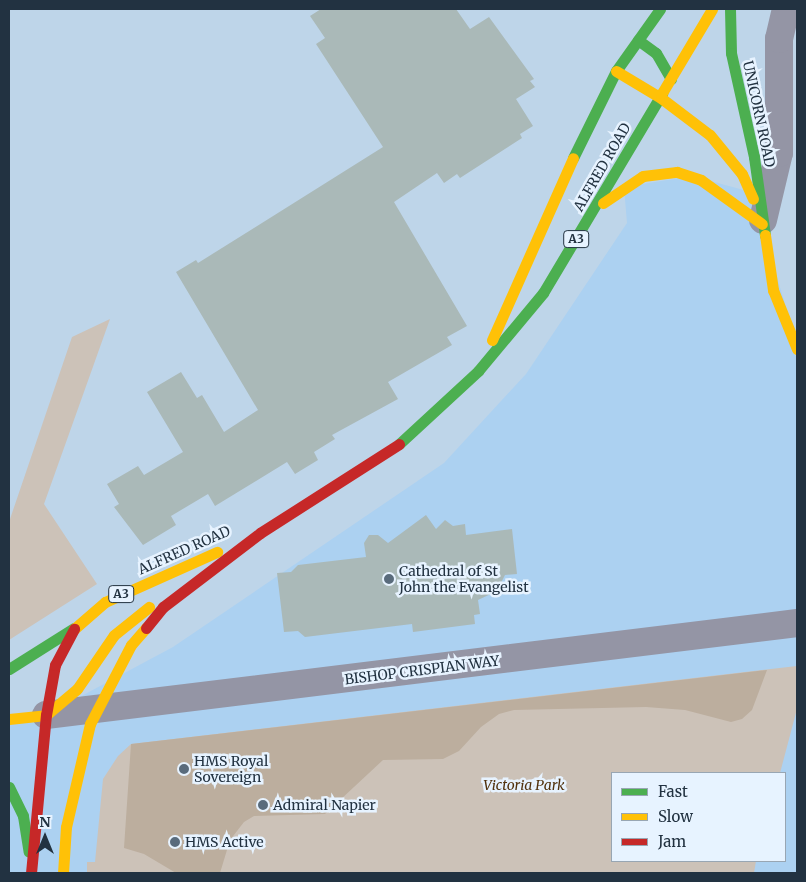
<!DOCTYPE html>
<html>
<head>
<meta charset="utf-8">
<style>
  body { margin:0 }
  #map { position:relative; width:806px; height:882px; overflow:hidden; background:#bed5e9; font-family:Merriweather,serif }
  div>[style] { position:absolute }
  .built>* { inset:0; background:#acd1f1 }
  .green>* { inset:0; background:#ccc2b8 }
  .forest>* { inset:0; background:#bcae9e }
  .building>* { inset:0; background:#aab9b8 }
  .street>* { height:28px; margin:-14px; padding:0 14px; transform-origin:14px; border-radius:14px; background:#9495a5 }
  .fast>* { height:11px; margin:-5.5px; padding:0 5.5px; transform-origin:5.5px; border-radius:5.5px; background:#4caf50 }
  .slow>* { height:11px; margin:-5.5px; padding:0 5.5px; transform-origin:5.5px; border-radius:5.5px; background:#ffc107 }
  .jam>* { height:11px; margin:-5.5px; padding:0 5.5px; transform-origin:5.5px; border-radius:5.5px; background:#c62828 }
  .dots>* { width:14px; height:14px; translate:-50% -50%; box-sizing:border-box; border:2px solid #e7f3ff; border-radius:50% }
  span { translate:-50% -50%; white-space:nowrap; text-align:center; line-height:1.15; -webkit-text-stroke:5px #e7f3ff; paint-order:stroke }
  .shield-label span { padding:1px 4px; background:#e7f3ff; border:1px solid; border-radius:4px; -webkit-text-stroke-width:0 }
  .shield-label { font-size:12px; color:#223241; font-weight:700 }
  .street-label { font-size:14px; color:#223241 }
  .poi-label { font-size:14px; color:#223241 }
  .left { translate:0 -50%; text-align:left }
  .park-label { font-size:14px; color:#51320d; font-style:italic }
  .frame { position:absolute; inset:0; border:10px solid #223241; pointer-events:none }
  .legend { position:absolute; left:611px; top:772px; width:175px; height:90px; box-sizing:border-box; background:#e7f3ff; border:1px solid #98a6b3; margin:0; padding:6px 9px; list-style:none; font-size:15px; color:#223241 }
  .legend li { display:flex; align-items:center; gap:10px; height:25px }
  .legend b { width:25px; border:1px solid #98a6b3 }
  .north { position:absolute; left:20px; top:812px; width:50px; height:50px; -webkit-text-stroke:4px #e7f3ff; paint-order:stroke; rotate:0deg; font-size:14px; font-weight:700; line-height:20px; text-align:center; color:#223241 }
  .north::after { content:''; display:block; margin:auto; width:18px; height:22px; background:#223241; clip-path:polygon(50% 0,100% 100%,50% 72%,0 100%) }
</style>
</head>
<body>
<div id="map">
  <div class="built">
    <i style="clip-path:polygon(evenodd,692px 176px,751px 192px,797px 343px,797px 873px,9px 873px,9px 719px,46px 715px,173px 647px,444px 463px,526px 374px,627px 223px,624px 187px,692px 176px,612px 773px,785px 773px,785px 861px,612px 861px,612px 773px)"></i>
  </div>
  <div class="green">
    <i style="clip-path:polygon(110px 319px,44px 504px,97px 584px,9px 640px,9px 522px,72px 337px)"></i>
    <i style="clip-path:polygon(797px 666px,797px 709px,780px 773px,612px 773px,612px 861px,756px 861px,754px 873px,87px 873px,87px 862px,95px 862px,103px 779px,118px 756px,131px 744px)"></i>
  </div>
  <div class="forest">
    <i style="clip-path:polygon(767px 670px,752px 710px,742px 719px,731px 722px,685px 710px,646px 707px,514px 710px,499px 714px,481px 727px,459px 751px,443px 759px,383px 760px,325px 814px,254px 816px,244px 822px,230px 840px,220px 873px,176px 873px,144px 854px,124px 848px,131px 744px)"></i>
  </div>
  <div class="building">
    <i style="clip-path:polygon(321px 9px,456px 9px,470px 29px,489px 17px,534px 79px,530px 81px,535px 87px,516px 99px,533px 126px,520px 134px,522px 138px,460px 178px,457px 174px,444px 183px,437px 173px,394px 202px,467px 326px,447px 337px,452px 345px,388px 382px,398px 399px,332px 435px,335px 439px,314px 452px,318px 460px,295px 474px,287px 462px,215px 506px,208px 494px,171px 516px,176px 525px,143px 545px,114px 507px,119px 504px,107px 484px,138px 466px,144px 475px,183px 452px,147px 392px,181px 372px,197px 398px,202px 395px,224px 432px,258px 410px,176px 272px,196px 260px,198px 263px,383px 147px,316px 44px,325px 38px,310px 16px)"></i>
    <i style="clip-path:polygon(426px 515px,436px 529px,445px 520px,453px 526px,465px 524px,466px 535px,512px 529px,517px 574px,505px 575px,497px 591px,478px 600px,480px 614px,474px 615px,475px 624px,413px 632px,412px 624px,305px 637px,298px 631px,284px 632px,277px 573px,291px 572px,298px 565px,366px 557px,364px 543px,369px 535px,378px 535px,388px 543px)"></i>
  </div>
  <div class="street">
    <i style="left:763px;top:220px;width:69px;rotate:-76.6deg"></i>
    <i style="left:779px;top:153px;width:114px;rotate:-90deg"></i>
    <i style="left:779px;top:39px;width:31px;rotate:-77deg"></i>
    <i style="left:46px;top:715px;width:757px;rotate:-6.98deg"></i>
  </div>
  <div class="fast">
    <i style="left:730px;top:9px;width:44px;rotate:88.7deg"></i>
    <i style="left:731px;top:53px;width:107px;rotate:77.5deg"></i>
    <i style="left:754px;top:157px;width:79px;rotate:82deg"></i>
    <i style="left:638px;top:40px;width:22px;rotate:36deg"></i>
    <i style="left:656px;top:53px;width:30px;rotate:60deg"></i>
    <i style="left:573px;top:158px;width:97px;rotate:-63.7deg"></i>
    <i style="left:616px;top:71px;width:76px;rotate:-54.6deg"></i>
    <i style="left:399px;top:444px;width:108px;rotate:-42.7deg"></i>
    <i style="left:478px;top:371px;width:102px;rotate:-50.2deg"></i>
    <i style="left:543px;top:293px;width:233px;rotate:-59.2deg"></i>
    <i style="left:9px;top:669px;width:77px;rotate:-32.2deg"></i>
    <i style="left:9px;top:787px;width:32px;rotate:64deg"></i>
    <i style="left:23px;top:816px;width:36px;rotate:81deg"></i>
  </div>
  <div class="slow">
    <i style="left:616px;top:71px;width:52px;rotate:31deg"></i>
    <i style="left:661px;top:98px;width:61px;rotate:37.1deg"></i>
    <i style="left:710px;top:135px;width:50px;rotate:50.6deg"></i>
    <i style="left:742px;top:174px;width:27px;rotate:66deg"></i>
    <i style="left:662px;top:93px;width:98px;rotate:-59.2deg"></i>
    <i style="left:603px;top:203px;width:48px;rotate:-34deg"></i>
    <i style="left:643px;top:176px;width:34px;rotate:-7deg"></i>
    <i style="left:677px;top:172px;width:25px;rotate:18deg"></i>
    <i style="left:701px;top:180px;width:75px;rotate:35.8deg"></i>
    <i style="left:765px;top:235px;width:56px;rotate:81.7deg"></i>
    <i style="left:773px;top:290px;width:64px;rotate:67.9deg"></i>
    <i style="left:492px;top:340px;width:199px;rotate:-66deg"></i>
    <i style="left:74px;top:629px;width:41px;rotate:-41.1deg"></i>
    <i style="left:105px;top:602px;width:123px;rotate:-24.1deg"></i>
    <i style="left:46px;top:715px;width:40px;rotate:-40deg"></i>
    <i style="left:77px;top:689px;width:65px;rotate:-55.6deg"></i>
    <i style="left:114px;top:635px;width:45px;rotate:-38.7deg"></i>
    <i style="left:9px;top:719px;width:37px;rotate:-6deg"></i>
    <i style="left:63px;top:873px;width:46px;rotate:-86.3deg"></i>
    <i style="left:66px;top:827px;width:106px;rotate:-76.9deg"></i>
    <i style="left:90px;top:724px;width:89px;rotate:-62.6deg"></i>
    <i style="left:131px;top:645px;width:23px;rotate:-49deg"></i>
  </div>
  <div class="jam">
    <i style="left:146px;top:628px;width:27px;rotate:-51deg"></i>
    <i style="left:163px;top:607px;width:122px;rotate:-37.3deg"></i>
    <i style="left:260px;top:533px;width:165px;rotate:-32.6deg"></i>
    <i style="left:31px;top:873px;width:159px;rotate:-84.6deg"></i>
    <i style="left:46px;top:715px;width:51px;rotate:-79.8deg"></i>
    <i style="left:55px;top:665px;width:41px;rotate:-62.2deg"></i>
  </div>
  <div class="dots">
    <i style="left:389px;top:579px;background:#596b7c"></i>
    <i style="left:184px;top:769px;background:#596b7c"></i>
    <i style="left:263px;top:805px;background:#596b7c"></i>
    <i style="left:175px;top:842px;background:#596b7c"></i>
  </div>
  <div class="shield-label">
    <span style="left:576px;top:239px">A3</span>
    <span style="left:121px;top:594px">A3</span>
  </div>
  <div class="street-label">
    <span style="left:759px;top:114px;rotate:78deg">UNICORN ROAD</span>
    <span style="left:602px;top:167px;rotate:-60deg">ALFRED ROAD</span>
    <span style="left:184px;top:550px;rotate:-24deg">ALFRED ROAD</span>
    <span style="left:422px;top:670px;rotate:-7deg">BISHOP CRISPIAN WAY</span>
  </div>
  <div class="poi-label">
    <span class="left" style="left:399px;top:579px">Cathedral of St<br>John the Evangelist</span>
    <span class="left" style="left:194px;top:769px">HMS Royal<br>Sovereign</span>
    <span class="left" style="left:273px;top:805px">Admiral Napier</span>
    <span class="left" style="left:185px;top:842px">HMS Active</span>
  </div>
  <div class="park-label">
    <span style="left:524px;top:785px">Victoria Park</span>
  </div>
  <div class="frame"></div>
  <ul class="legend">
  <li><b style="height:6px;background:#4caf50"></b>Fast</li>
  <li><b style="height:6px;background:#ffc107"></b>Slow</li>
  <li><b style="height:6px;background:#c62828"></b>Jam</li>
  </ul>
  <div class="north">N</div>
</div>
</body>
</html>
